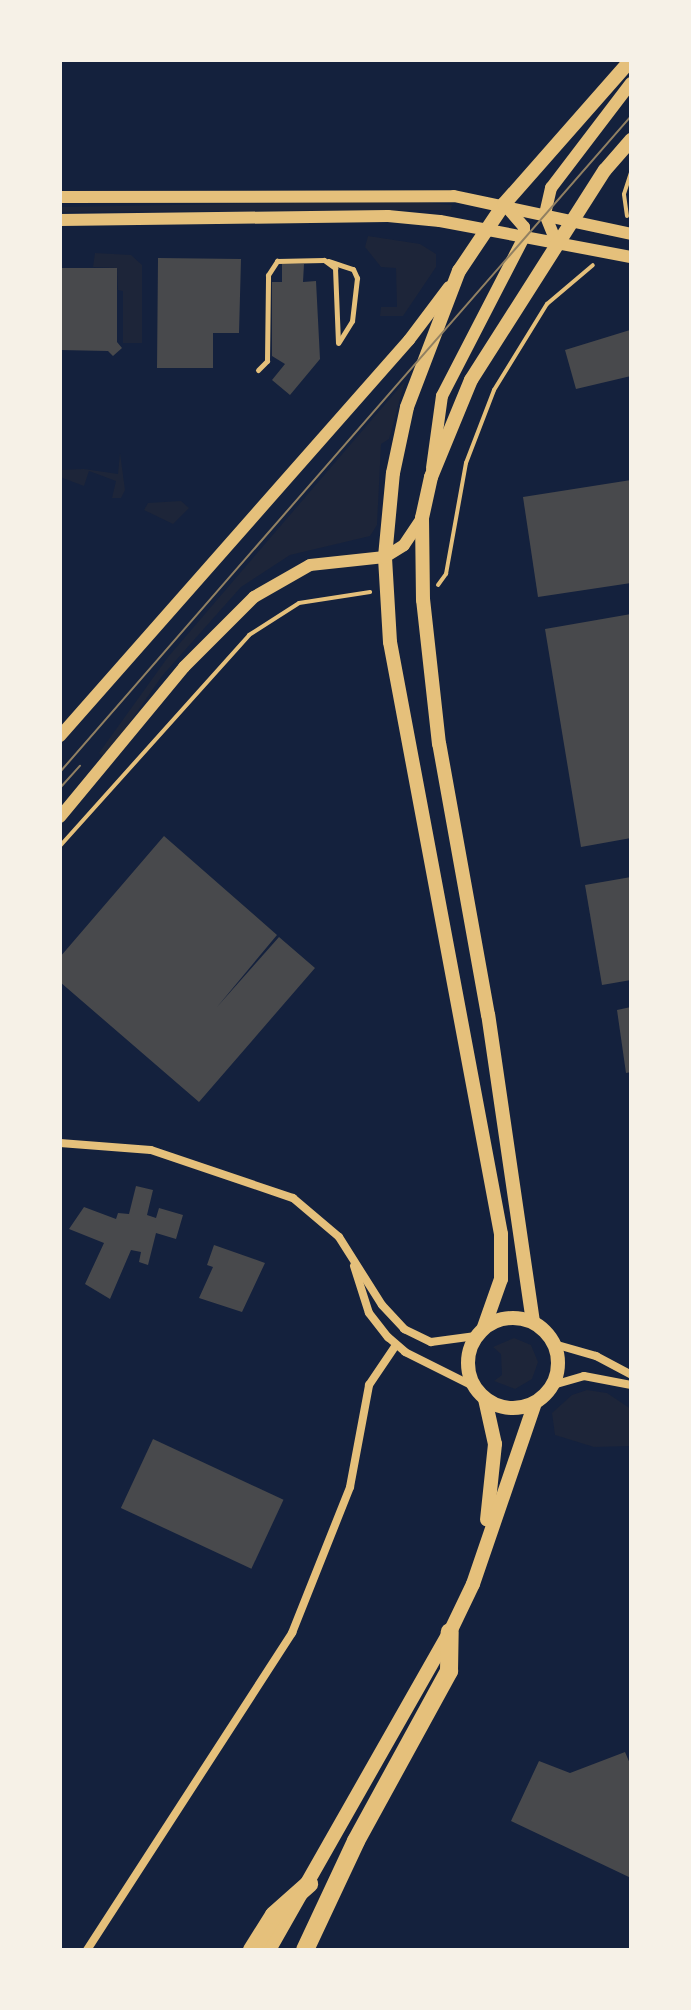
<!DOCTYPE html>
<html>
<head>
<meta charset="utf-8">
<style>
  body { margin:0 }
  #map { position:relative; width:691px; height:2010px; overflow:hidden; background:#14213d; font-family:"Golos Text",sans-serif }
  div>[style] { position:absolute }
  .green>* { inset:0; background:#1d2539 }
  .building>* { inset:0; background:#48494c; transform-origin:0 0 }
  .path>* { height:4px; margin:-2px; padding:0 2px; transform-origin:2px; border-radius:2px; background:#e5c07b }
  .service>* { height:5px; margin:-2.5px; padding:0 2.5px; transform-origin:2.5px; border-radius:2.5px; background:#e5c07b }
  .minor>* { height:8px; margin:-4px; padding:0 4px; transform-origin:4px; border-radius:4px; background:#e5c07b }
  .tertiary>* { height:12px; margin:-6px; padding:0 6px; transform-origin:6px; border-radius:6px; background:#e5c07b }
  .secondary>* { height:14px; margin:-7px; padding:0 7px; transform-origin:7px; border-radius:7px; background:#e5c07b }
  .secondary>.ring { margin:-7px; padding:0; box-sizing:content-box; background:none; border:14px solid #e5c07b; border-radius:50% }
  .motorway>* { height:18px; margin:-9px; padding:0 9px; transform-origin:9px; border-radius:9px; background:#e5c07b }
  .tram>* { height:2px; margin:-1px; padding:0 1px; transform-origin:1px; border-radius:1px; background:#918062 }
  span { translate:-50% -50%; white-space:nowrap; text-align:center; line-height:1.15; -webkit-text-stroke:7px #f6f1e7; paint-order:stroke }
  .frame { position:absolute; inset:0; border:62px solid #f6f1e7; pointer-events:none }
</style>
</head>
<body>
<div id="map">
  <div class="green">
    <i style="clip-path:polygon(408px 201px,452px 205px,451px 210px,60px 212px,60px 207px)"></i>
    <i style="clip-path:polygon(368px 236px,420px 244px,436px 254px,436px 267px,403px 316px,380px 316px,381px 307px,397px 307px,396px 268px,381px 267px,365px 247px)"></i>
    <i style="clip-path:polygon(95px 253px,131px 255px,142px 265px,142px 343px,123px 343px,123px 291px,118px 290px,117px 268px,93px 267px)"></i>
    <i style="clip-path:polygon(405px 381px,389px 439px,381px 444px,377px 525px,370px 536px,290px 555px,241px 587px,162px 676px,105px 758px,99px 753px,168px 657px)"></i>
    <i style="clip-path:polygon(120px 453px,125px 490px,121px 498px,112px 498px,116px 481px,89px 471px,84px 486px,60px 477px,60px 470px,84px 469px,118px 474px)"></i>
    <i style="clip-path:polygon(181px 501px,189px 508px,173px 524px,144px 510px,148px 503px)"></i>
    <i style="clip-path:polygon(514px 1338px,531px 1345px,538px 1362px,532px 1379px,515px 1389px,494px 1381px,502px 1375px,501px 1354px,493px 1347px)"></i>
    <i style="clip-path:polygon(587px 1390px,607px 1393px,631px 1409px,631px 1446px,594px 1447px,555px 1435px,552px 1413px,572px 1395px)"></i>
  </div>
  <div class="building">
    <i style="clip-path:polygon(158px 258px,241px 259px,239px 333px,213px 333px,213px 368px,157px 368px)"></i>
    <i style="clip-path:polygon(282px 264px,304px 264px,303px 282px,316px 281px,320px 359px,290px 395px,272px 380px,285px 364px,272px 356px,272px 282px,282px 282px)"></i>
    <i style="clip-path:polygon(60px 268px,117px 268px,117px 342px,122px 348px,113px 356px,108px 351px,60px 350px)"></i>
    <i style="clip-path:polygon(630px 330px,631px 376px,576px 389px,565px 350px)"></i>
    <i style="clip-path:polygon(631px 480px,631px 583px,538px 597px,523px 497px)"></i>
    <i style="clip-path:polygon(631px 614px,631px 838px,581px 847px,545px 629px)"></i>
    <i style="clip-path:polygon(164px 836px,277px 935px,217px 1007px,279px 937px,315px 968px,199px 1102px,60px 982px,60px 957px)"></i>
    <i style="clip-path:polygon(631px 877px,631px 980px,602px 985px,585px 885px)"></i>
    <i style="clip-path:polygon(631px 1007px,631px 1072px,626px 1073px,617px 1010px)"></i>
    <i style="clip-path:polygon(136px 1186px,153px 1190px,147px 1215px,156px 1218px,159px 1208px,183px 1215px,176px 1239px,156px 1233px,148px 1265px,139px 1262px,141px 1252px,131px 1250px,110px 1299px,85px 1284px,104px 1243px,69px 1229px,84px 1207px,116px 1219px,118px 1213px,129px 1214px)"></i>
    <i style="clip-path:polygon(214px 1245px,265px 1263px,242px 1312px,199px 1298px,213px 1267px,207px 1265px)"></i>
    <i style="left:153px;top:1439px;width:144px;height:76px;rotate:25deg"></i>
    <i style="clip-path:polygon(625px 1752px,631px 1766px,631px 1878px,511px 1821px,539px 1761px,570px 1773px)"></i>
  </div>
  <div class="path">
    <i style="left:627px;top:216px;width:22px;rotate:-98deg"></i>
    <i style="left:624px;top:194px;width:22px;rotate:-72deg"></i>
    <i style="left:438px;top:585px;width:14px;rotate:-54deg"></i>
    <i style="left:446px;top:574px;width:113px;rotate:-79.8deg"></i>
    <i style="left:466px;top:463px;width:78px;rotate:-69deg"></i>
    <i style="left:494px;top:390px;width:101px;rotate:-58.4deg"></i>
    <i style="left:547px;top:304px;width:60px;rotate:-40.3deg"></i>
    <i style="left:60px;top:846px;width:283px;rotate:-48.1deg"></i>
    <i style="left:249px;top:635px;width:59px;rotate:-32.6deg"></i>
    <i style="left:299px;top:603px;width:72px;rotate:-8.8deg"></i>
  </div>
  <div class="service">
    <i style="left:328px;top:261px;width:26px;rotate:18deg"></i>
    <i style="left:353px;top:269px;width:10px;rotate:66deg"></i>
    <i style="left:357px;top:278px;width:43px;rotate:96.6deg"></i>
    <i style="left:352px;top:321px;width:25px;rotate:122deg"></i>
    <i style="left:258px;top:370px;width:13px;rotate:-45deg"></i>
    <i style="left:267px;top:361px;width:86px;rotate:-89.3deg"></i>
    <i style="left:268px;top:275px;width:17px;rotate:-57deg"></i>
    <i style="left:277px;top:261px;width:47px;rotate:-1.2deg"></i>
    <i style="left:324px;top:260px;width:14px;rotate:36deg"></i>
    <i style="left:335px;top:268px;width:75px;rotate:87.7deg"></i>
  </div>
  <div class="minor">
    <i style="left:60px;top:1143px;width:91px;rotate:4.4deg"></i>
    <i style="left:151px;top:1150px;width:150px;rotate:18.7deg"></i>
    <i style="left:293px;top:1198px;width:60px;rotate:40.3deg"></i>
    <i style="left:339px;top:1237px;width:80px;rotate:57.7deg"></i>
    <i style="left:382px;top:1305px;width:33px;rotate:47deg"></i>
    <i style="left:404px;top:1329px;width:30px;rotate:26deg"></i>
    <i style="left:431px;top:1342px;width:45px;rotate:-7.6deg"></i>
    <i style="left:354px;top:1266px;width:49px;rotate:72.3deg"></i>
    <i style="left:369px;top:1313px;width:31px;rotate:52deg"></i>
    <i style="left:388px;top:1337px;width:23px;rotate:41deg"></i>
    <i style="left:405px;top:1352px;width:76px;rotate:26.6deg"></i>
    <i style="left:554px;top:1344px;width:44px;rotate:15.9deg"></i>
    <i style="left:596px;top:1356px;width:40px;rotate:28deg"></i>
    <i style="left:553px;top:1385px;width:32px;rotate:-16deg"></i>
    <i style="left:584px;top:1376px;width:48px;rotate:10.8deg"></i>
    <i style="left:87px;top:1950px;width:378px;rotate:-57.1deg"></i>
    <i style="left:292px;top:1633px;width:157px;rotate:-68.3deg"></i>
    <i style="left:350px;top:1487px;width:104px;rotate:-79.4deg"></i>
    <i style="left:369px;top:1385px;width:48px;rotate:-56deg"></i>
  </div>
  <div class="tertiary">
    <i style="left:60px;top:197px;width:394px;rotate:-0.1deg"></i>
    <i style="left:454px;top:196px;width:181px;rotate:12.1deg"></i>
    <i style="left:60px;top:220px;width:328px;rotate:-0.7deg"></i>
    <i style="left:388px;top:216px;width:52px;rotate:5.5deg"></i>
    <i style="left:440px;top:221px;width:194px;rotate:10.7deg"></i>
    <i style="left:557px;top:244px;width:32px;rotate:-112deg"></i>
    <i style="left:545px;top:214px;width:27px;rotate:-77deg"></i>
    <i style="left:551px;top:188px;width:132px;rotate:-52.7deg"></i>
    <i style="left:432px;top:468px;width:73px;rotate:-82.1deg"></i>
    <i style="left:442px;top:396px;width:179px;rotate:-62.7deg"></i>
    <i style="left:524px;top:237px;width:10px;rotate:-90deg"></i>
    <i style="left:524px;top:227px;width:28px;rotate:-131deg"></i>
    <i style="left:60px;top:736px;width:528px;rotate:-48.61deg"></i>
    <i style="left:409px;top:340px;width:66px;rotate:-53deg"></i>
    <i style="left:60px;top:817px;width:195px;rotate:-50.4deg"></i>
    <i style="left:184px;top:667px;width:99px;rotate:-45deg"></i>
    <i style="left:254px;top:597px;width:64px;rotate:-29.7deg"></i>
    <i style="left:310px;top:565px;width:75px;rotate:-6.1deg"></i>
    <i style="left:385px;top:557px;width:22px;rotate:-32deg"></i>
    <i style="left:404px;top:545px;width:32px;rotate:-56deg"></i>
  </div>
  <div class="secondary">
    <i class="ring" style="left:468px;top:1318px;width:76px;height:76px"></i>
    <i style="left:533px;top:1322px;width:310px;rotate:-98.3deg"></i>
    <i style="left:488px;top:1015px;width:275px;rotate:-100.2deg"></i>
    <i style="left:439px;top:744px;width:145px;rotate:-96.3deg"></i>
    <i style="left:423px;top:600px;width:82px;rotate:-90.7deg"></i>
    <i style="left:422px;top:518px;width:42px;rotate:-77.6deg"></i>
    <i style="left:431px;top:477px;width:105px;rotate:-67.6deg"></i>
    <i style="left:471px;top:380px;width:249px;rotate:-57.5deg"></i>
    <i style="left:605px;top:170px;width:40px;rotate:-49deg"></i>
    <i style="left:484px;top:1327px;width:51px;rotate:-70.5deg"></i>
    <i style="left:501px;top:1279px;width:45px;rotate:-90deg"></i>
    <i style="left:501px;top:1234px;width:602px;rotate:-100.62deg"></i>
    <i style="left:390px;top:642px;width:85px;rotate:-93.4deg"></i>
    <i style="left:385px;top:557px;width:84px;rotate:-84.6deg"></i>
    <i style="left:393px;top:473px;width:67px;rotate:-78deg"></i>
    <i style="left:407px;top:407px;width:146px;rotate:-69.1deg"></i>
    <i style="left:459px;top:271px;width:81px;rotate:-56.1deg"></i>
    <i style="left:504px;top:204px;width:192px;rotate:-48.6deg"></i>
    <i style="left:485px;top:1399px;width:46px;rotate:77.5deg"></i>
    <i style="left:495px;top:1444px;width:76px;rotate:96deg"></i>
    <i style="left:269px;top:1950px;width:366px;rotate:-60.4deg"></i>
    <i style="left:450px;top:1632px;width:53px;rotate:-64.4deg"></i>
    <i style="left:473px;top:1584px;width:191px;rotate:-71.1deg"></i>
  </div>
  <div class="motorway">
    <i style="left:252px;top:1950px;width:41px;rotate:-57.8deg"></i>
    <i style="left:274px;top:1915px;width:47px;rotate:-41.5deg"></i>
    <i style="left:305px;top:1950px;width:120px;rotate:-64.9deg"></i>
    <i style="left:356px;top:1841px;width:194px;rotate:-61.3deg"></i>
    <i style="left:449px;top:1671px;width:39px;rotate:-89deg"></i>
  </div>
  <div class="tram">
    <i style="left:60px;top:772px;width:870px;rotate:-48.96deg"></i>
    <i style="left:60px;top:788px;width:30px;rotate:-48deg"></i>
  </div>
  <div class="frame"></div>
</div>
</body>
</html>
